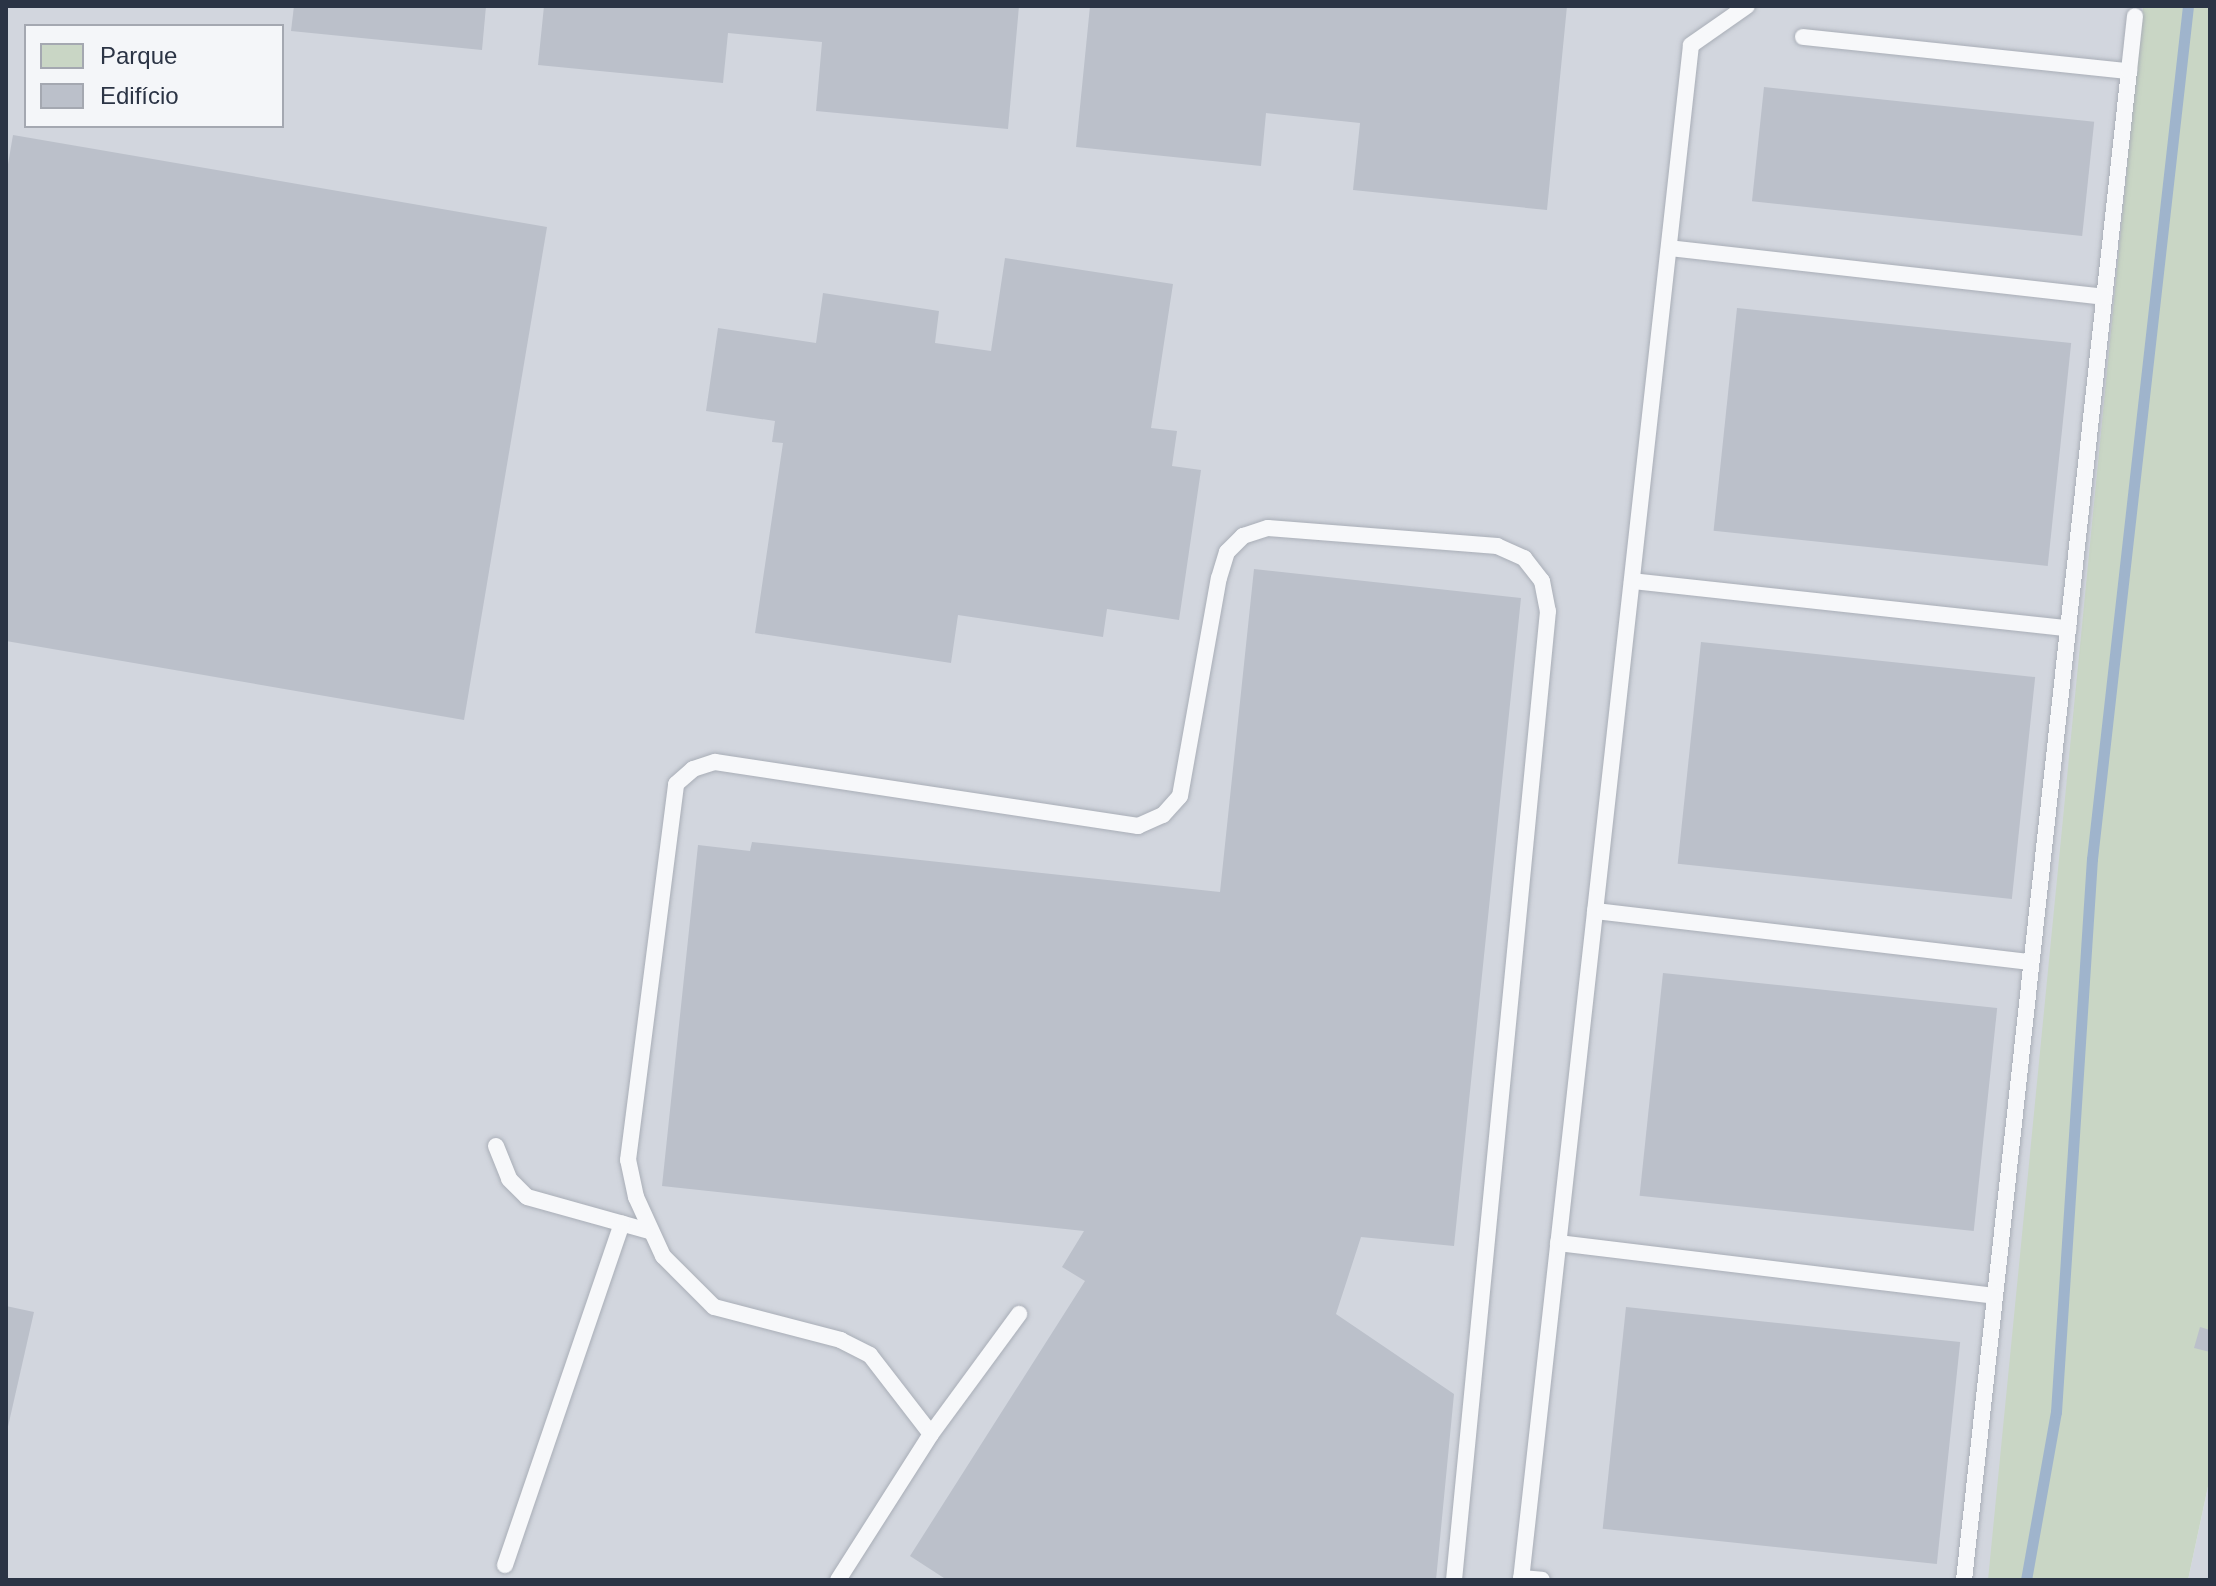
<!DOCTYPE html>
<html>
<head>
<meta charset="utf-8">
<style>
  body { margin:0 }
  #map { position:relative; width:2216px; height:1586px; overflow:hidden; background:#e4e7ec; font-family:Helvetica,sans-serif }
  div>[style] { position:absolute }
  .built>* { inset:0; background:#d2d6de }
  .green>* { inset:0; background:#c9d6c5 }
  .stream>* { height:11px; margin:-5.5px; padding:0 5.5px; transform-origin:5.5px; border-radius:5.5px; background:#9fb4cc }
  .building>* { inset:0; background:#bbc0ca; transform-origin:0 0 }
  .roads { filter:drop-shadow(0 0 2px #a9aeb7) drop-shadow(0 0 2px #a9aeb7) }
  .service>* { height:16px; margin:-8px; padding:0 8px; transform-origin:8px; border-radius:8px; background:#f7f8fa }
  span { translate:-50% -50%; white-space:nowrap; text-align:center; line-height:1.15; -webkit-text-stroke:6px #f4f6f9; paint-order:stroke }
  .frame { position:absolute; inset:0; border:8px solid #2b3445; pointer-events:none }
  .legend { position:absolute; left:24px; top:24px; width:260px; height:104px; box-sizing:border-box; background:#f4f6f9; border:2px solid #a4a8b1; margin:0; padding:10px 14px; list-style:none; font-size:24px; color:#2b3445 }
  .legend li { display:flex; align-items:center; gap:16px; height:40px }
  .legend b { width:40px; border:2px solid #a4a8b1 }
</style>
</head>
<body>
<div id="map">
  <div class="built">
    <i style="clip-path:polygon(evenodd,6px 6px,2143px 6px,2019px 1580px,6px 1580px,6px 6px,26px 26px,282px 26px,282px 126px,26px 126px,26px 26px)"></i>
    <i style="clip-path:polygon(2210px 1477px,2210px 1580px,2188px 1580px)"></i>
  </div>
  <div class="green">
    <i style="clip-path:polygon(2143px 6px,2210px 6px,2210px 1477px,2188px 1580px,1988px 1580px)"></i>
  </div>
  <div class="stream">
    <i style="left:2026px;top:1580px;width:171px;rotate:-79.9deg"></i>
    <i style="left:2056px;top:1412px;width:554px;rotate:-86.28deg"></i>
    <i style="left:2092px;top:859px;width:858px;rotate:-83.58deg"></i>
  </div>
  <div class="building">
    <i style="clip-path:polygon(294px 6px,486px 6px,482px 50px,291px 31px)"></i>
    <i style="clip-path:polygon(544px 6px,1019px 6px,1008px 129px,816px 111px,822px 42px,728px 33px,723px 83px,538px 65px)"></i>
    <i style="clip-path:polygon(1090px 6px,1567px 6px,1547px 210px,1353px 190px,1360px 123px,1266px 113px,1261px 166px,1076px 147px)"></i>
    <i style="left:1764px;top:87px;width:332px;height:115px;rotate:6deg"></i>
    <i style="clip-path:polygon(13px 135px,547px 227px,464px 720px,6px 641px,6px 176px)"></i>
    <i style="clip-path:polygon(1005px 258px,1173px 284px,1151px 428px,1177px 431px,1172px 466px,1201px 470px,1179px 620px,1107px 609px,1103px 637px,958px 615px,951px 663px,755px 633px,783px 443px,772px 442px,775px 421px,706px 411px,718px 328px,816px 343px,823px 293px,939px 311px,935px 343px,991px 351px)"></i>
    <i style="left:1737px;top:308px;width:336px;height:224px;rotate:6deg"></i>
    <i style="clip-path:polygon(1254px 569px,1521px 598px,1454px 1246px,1361px 1237px,1336px 1314px,1454px 1394px,1436px 1580px,947px 1580px,910px 1556px,1085px 1281px,1062px 1267px,1084px 1231px,662px 1186px,698px 845px,750px 851px,752px 842px,1220px 892px)"></i>
    <i style="left:1701px;top:642px;width:336px;height:223px;rotate:6deg"></i>
    <i style="left:1663px;top:973px;width:336px;height:224px;rotate:6deg"></i>
    <i style="clip-path:polygon(6px 1306px,34px 1312px,7px 1431px,6px 1431px)"></i>
    <i style="left:1626px;top:1307px;width:336px;height:223px;rotate:6deg"></i>
    <i style="clip-path:polygon(2200px 1327px,2210px 1330px,2210px 1352px,2194px 1348px)"></i>
  </div>
  <div class="roads">
    <div class="service">
      <i style="left:1803px;top:37px;width:328px;rotate:6deg"></i>
      <i style="left:2129px;top:71px;width:1518px;rotate:96.24deg"></i>
      <i style="left:2129px;top:71px;width:55px;rotate:-83.8deg"></i>
      <i style="left:1669px;top:248px;width:438px;rotate:6.4deg"></i>
      <i style="left:1632px;top:581px;width:439px;rotate:6.2deg"></i>
      <i style="left:1595px;top:911px;width:439px;rotate:6.7deg"></i>
      <i style="left:496px;top:1146px;width:35px;rotate:68deg"></i>
      <i style="left:509px;top:1179px;width:25px;rotate:45deg"></i>
      <i style="left:527px;top:1197px;width:127px;rotate:15.6deg"></i>
      <i style="left:1558px;top:1243px;width:440px;rotate:6.9deg"></i>
      <i style="left:931px;top:1434px;width:100px;rotate:-127.7deg"></i>
      <i style="left:870px;top:1355px;width:33px;rotate:-153deg"></i>
      <i style="left:841px;top:1340px;width:131px;rotate:-165.4deg"></i>
      <i style="left:714px;top:1307px;width:72px;rotate:-135deg"></i>
      <i style="left:663px;top:1256px;width:65px;rotate:-114.6deg"></i>
      <i style="left:636px;top:1197px;width:38px;rotate:-102deg"></i>
      <i style="left:628px;top:1160px;width:379px;rotate:-82.7deg"></i>
      <i style="left:676px;top:784px;width:23px;rotate:-41deg"></i>
      <i style="left:693px;top:769px;width:23px;rotate:-18deg"></i>
      <i style="left:715px;top:762px;width:428px;rotate:8.6deg"></i>
      <i style="left:1138px;top:826px;width:27px;rotate:-24deg"></i>
      <i style="left:1163px;top:815px;width:25px;rotate:-48deg"></i>
      <i style="left:1180px;top:796px;width:221px;rotate:-79.9deg"></i>
      <i style="left:1219px;top:578px;width:27px;rotate:-73deg"></i>
      <i style="left:1227px;top:552px;width:23px;rotate:-45deg"></i>
      <i style="left:1243px;top:536px;width:26px;rotate:-18deg"></i>
      <i style="left:1268px;top:528px;width:230px;rotate:4.5deg"></i>
      <i style="left:1497px;top:546px;width:30px;rotate:24deg"></i>
      <i style="left:1524px;top:558px;width:29px;rotate:52deg"></i>
      <i style="left:1542px;top:581px;width:31px;rotate:79deg"></i>
      <i style="left:1548px;top:611px;width:974px;rotate:95.54deg"></i>
      <i style="left:505px;top:1565px;width:361px;rotate:-71.1deg"></i>
      <i style="left:1521px;top:1578px;width:21px;rotate:5deg"></i>
      <i style="left:838px;top:1580px;width:173px;rotate:-57.5deg"></i>
      <i style="left:931px;top:1434px;width:149px;rotate:-53.7deg"></i>
      <i style="left:1521px;top:1580px;width:1544px;rotate:-83.68deg"></i>
      <i style="left:1691px;top:45px;width:68px;rotate:-34.9deg"></i>
    </div>
  </div>
  <div class="frame"></div>
  <ul class="legend">
  <li><b style="height:22px;background:#c9d6c5"></b>Parque</li>
  <li><b style="height:22px;background:#bbc0ca"></b>Edifício</li>
  </ul>
</div>
</body>
</html>
